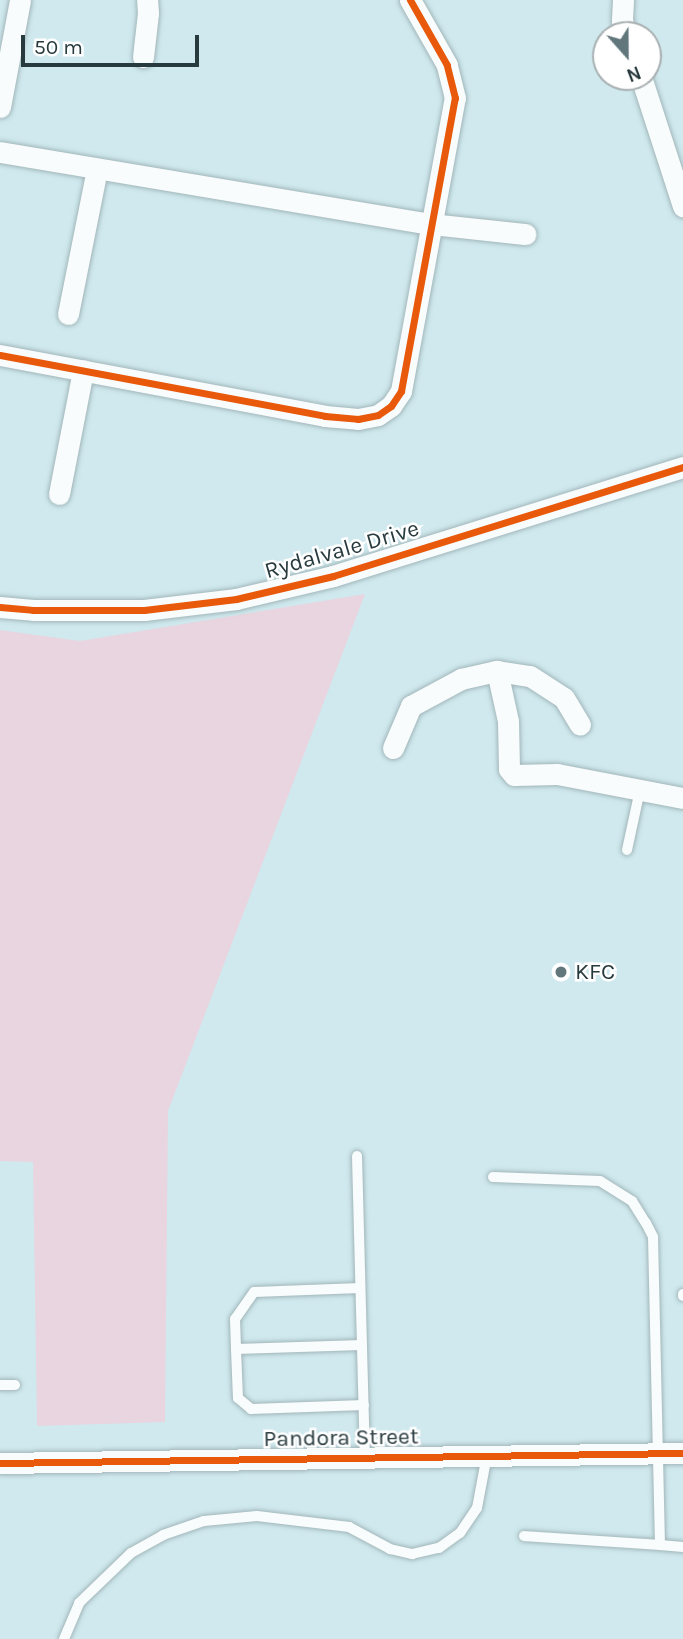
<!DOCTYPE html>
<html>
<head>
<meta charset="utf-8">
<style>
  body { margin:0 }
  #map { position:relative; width:683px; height:1639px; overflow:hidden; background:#cfe9ee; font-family:Karla,sans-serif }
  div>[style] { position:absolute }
  .green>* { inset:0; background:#e9d5df }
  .roads { filter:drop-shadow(0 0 2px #a2b6ba) drop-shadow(0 0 2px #a2b6ba) }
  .lane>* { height:10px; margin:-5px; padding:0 5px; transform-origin:5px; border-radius:5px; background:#f8fcfc }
  .street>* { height:21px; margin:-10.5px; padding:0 10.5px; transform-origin:10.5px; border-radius:10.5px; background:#f8fcfc }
  .cycleway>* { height:7px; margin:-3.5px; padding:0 3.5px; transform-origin:3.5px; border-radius:3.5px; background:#e8590c }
  .dots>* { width:19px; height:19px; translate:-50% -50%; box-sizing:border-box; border:4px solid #fff; border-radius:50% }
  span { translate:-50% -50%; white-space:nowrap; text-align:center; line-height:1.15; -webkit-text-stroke:5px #fff; paint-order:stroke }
  .street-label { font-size:23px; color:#273a3e }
  .poi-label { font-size:23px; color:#273a3e }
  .left { translate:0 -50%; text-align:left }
  .north { position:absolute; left:592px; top:21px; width:70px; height:70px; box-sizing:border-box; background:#fff; border:2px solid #a9b0b2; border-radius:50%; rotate:159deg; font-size:19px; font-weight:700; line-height:28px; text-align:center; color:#273a3e }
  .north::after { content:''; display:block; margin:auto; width:24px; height:32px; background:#62777c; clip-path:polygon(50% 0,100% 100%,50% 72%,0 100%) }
  .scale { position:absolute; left:21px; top:35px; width:178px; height:32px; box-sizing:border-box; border:4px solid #273a3e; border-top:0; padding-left:9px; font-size:21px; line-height:24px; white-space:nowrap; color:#273a3e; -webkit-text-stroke:5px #fff; paint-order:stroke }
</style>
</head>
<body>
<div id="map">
  <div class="green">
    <i style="clip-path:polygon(365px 594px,168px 1111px,165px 1422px,37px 1426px,33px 1162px,0 1161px,0 630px,80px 641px)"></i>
  </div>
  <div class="roads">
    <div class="lane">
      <i style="left:627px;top:850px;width:61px;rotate:-77.8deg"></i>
      <i style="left:357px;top:1156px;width:301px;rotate:88.5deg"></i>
      <i style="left:493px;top:1177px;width:107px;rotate:2.1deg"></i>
      <i style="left:600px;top:1181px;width:38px;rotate:32deg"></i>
      <i style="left:632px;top:1201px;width:26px;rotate:58deg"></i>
      <i style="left:646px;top:1223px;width:16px;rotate:63deg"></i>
      <i style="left:653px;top:1237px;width:308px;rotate:88.7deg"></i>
      <i style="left:660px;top:1545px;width:23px;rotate:5deg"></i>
      <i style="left:360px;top:1288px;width:106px;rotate:177.8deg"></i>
      <i style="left:254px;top:1292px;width:33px;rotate:125deg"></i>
      <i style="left:235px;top:1319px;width:30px;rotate:88deg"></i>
      <i style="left:236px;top:1349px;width:49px;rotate:87.7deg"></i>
      <i style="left:238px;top:1398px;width:17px;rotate:40deg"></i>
      <i style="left:251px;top:1409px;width:113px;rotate:-2deg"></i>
      <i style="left:683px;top:1294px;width:2px;rotate:90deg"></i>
      <i style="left:236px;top:1349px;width:126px;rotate:-1.8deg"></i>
      <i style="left:0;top:1385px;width:15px"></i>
      <i style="left:524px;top:1536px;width:136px;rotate:3.8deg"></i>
      <i style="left:64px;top:1639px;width:39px;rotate:-67deg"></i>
      <i style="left:79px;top:1603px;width:72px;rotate:-43.9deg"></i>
      <i style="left:131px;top:1553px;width:37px;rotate:-29deg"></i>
      <i style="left:163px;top:1535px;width:43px;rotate:-18.9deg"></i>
      <i style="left:204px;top:1521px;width:53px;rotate:-5.4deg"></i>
      <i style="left:257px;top:1516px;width:93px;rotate:6.8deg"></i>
      <i style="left:349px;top:1527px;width:47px;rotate:28.2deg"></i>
      <i style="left:390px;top:1549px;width:23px;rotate:13deg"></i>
      <i style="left:412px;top:1554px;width:28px;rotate:-13deg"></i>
      <i style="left:439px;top:1548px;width:26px;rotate:-36deg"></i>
      <i style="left:460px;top:1533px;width:30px;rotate:-56deg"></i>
      <i style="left:477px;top:1508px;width:54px;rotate:-79.3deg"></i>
    </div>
    <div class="street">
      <i style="left:623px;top:0;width:20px;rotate:93deg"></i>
      <i style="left:622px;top:20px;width:16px;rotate:75deg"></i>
      <i style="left:143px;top:57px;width:44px;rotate:-83.5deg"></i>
      <i style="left:148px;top:13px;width:13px;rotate:-94deg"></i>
      <i style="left:641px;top:77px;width:136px;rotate:72deg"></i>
      <i style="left:0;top:107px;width:109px;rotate:-79.4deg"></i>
      <i style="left:0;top:152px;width:437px;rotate:9.5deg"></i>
      <i style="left:431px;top:224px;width:95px;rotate:6.1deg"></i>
      <i style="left:68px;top:314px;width:148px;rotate:-78.7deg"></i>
      <i style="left:0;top:355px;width:331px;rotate:10.6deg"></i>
      <i style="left:325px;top:416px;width:33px;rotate:5deg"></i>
      <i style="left:358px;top:419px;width:20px;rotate:-11deg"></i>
      <i style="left:378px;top:415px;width:16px;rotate:-35deg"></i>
      <i style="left:391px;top:406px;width:18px;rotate:-56deg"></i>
      <i style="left:401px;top:391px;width:298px;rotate:-79.6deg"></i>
      <i style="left:455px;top:98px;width:34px;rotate:-104deg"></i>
      <i style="left:447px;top:65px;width:75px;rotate:-119.6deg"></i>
      <i style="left:59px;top:494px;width:126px;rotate:-79deg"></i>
      <i style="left:0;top:607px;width:33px;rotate:5deg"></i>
      <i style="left:33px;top:610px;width:111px"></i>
      <i style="left:144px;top:610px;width:93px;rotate:-6.8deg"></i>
      <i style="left:236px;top:599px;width:100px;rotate:-13.3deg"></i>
      <i style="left:333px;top:576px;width:367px;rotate:-17.3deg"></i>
      <i style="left:497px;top:671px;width:51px;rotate:77.6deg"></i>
      <i style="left:508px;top:721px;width:48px;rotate:88.8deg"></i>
      <i style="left:509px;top:769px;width:8px;rotate:50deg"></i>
      <i style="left:514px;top:775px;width:43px;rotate:-1.3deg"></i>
      <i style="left:557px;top:774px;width:128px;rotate:10.8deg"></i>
      <i style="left:393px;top:748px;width:46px;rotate:-66.8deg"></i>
      <i style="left:411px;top:706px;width:57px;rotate:-28.4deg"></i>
      <i style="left:461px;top:679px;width:37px;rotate:-13deg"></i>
      <i style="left:497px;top:671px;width:33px;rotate:9deg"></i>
      <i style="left:530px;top:676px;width:40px;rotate:32.9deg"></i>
      <i style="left:564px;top:698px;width:31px;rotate:59deg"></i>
      <i style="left:0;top:1463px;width:683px;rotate:-0.84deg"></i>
    </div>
  </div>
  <div class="cycleway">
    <i style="left:0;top:355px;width:331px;rotate:10.6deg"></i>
    <i style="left:325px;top:416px;width:33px;rotate:5deg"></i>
    <i style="left:358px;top:419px;width:20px;rotate:-11deg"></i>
    <i style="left:378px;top:415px;width:16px;rotate:-35deg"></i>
    <i style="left:391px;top:406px;width:18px;rotate:-56deg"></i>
    <i style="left:401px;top:391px;width:298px;rotate:-79.6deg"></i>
    <i style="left:455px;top:98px;width:34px;rotate:-104deg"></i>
    <i style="left:447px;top:65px;width:75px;rotate:-119.6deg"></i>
    <i style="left:0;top:607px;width:33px;rotate:5deg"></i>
    <i style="left:33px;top:610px;width:111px"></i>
    <i style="left:144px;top:610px;width:93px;rotate:-6.8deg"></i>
    <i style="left:236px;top:599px;width:100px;rotate:-13.3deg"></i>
    <i style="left:333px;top:576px;width:367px;rotate:-17.3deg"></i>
    <i style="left:0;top:1463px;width:683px;rotate:-0.84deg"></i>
  </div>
  <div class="dots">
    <i style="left:561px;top:972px;background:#62777c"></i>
  </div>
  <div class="street-label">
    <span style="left:342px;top:550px;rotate:-16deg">Rydalvale Drive</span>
    <span style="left:341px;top:1438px;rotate:-1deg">Pandora Street</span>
  </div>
  <div class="poi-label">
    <span class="left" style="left:575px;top:972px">KFC</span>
  </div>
  <div class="north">N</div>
  <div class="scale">50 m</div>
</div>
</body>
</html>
